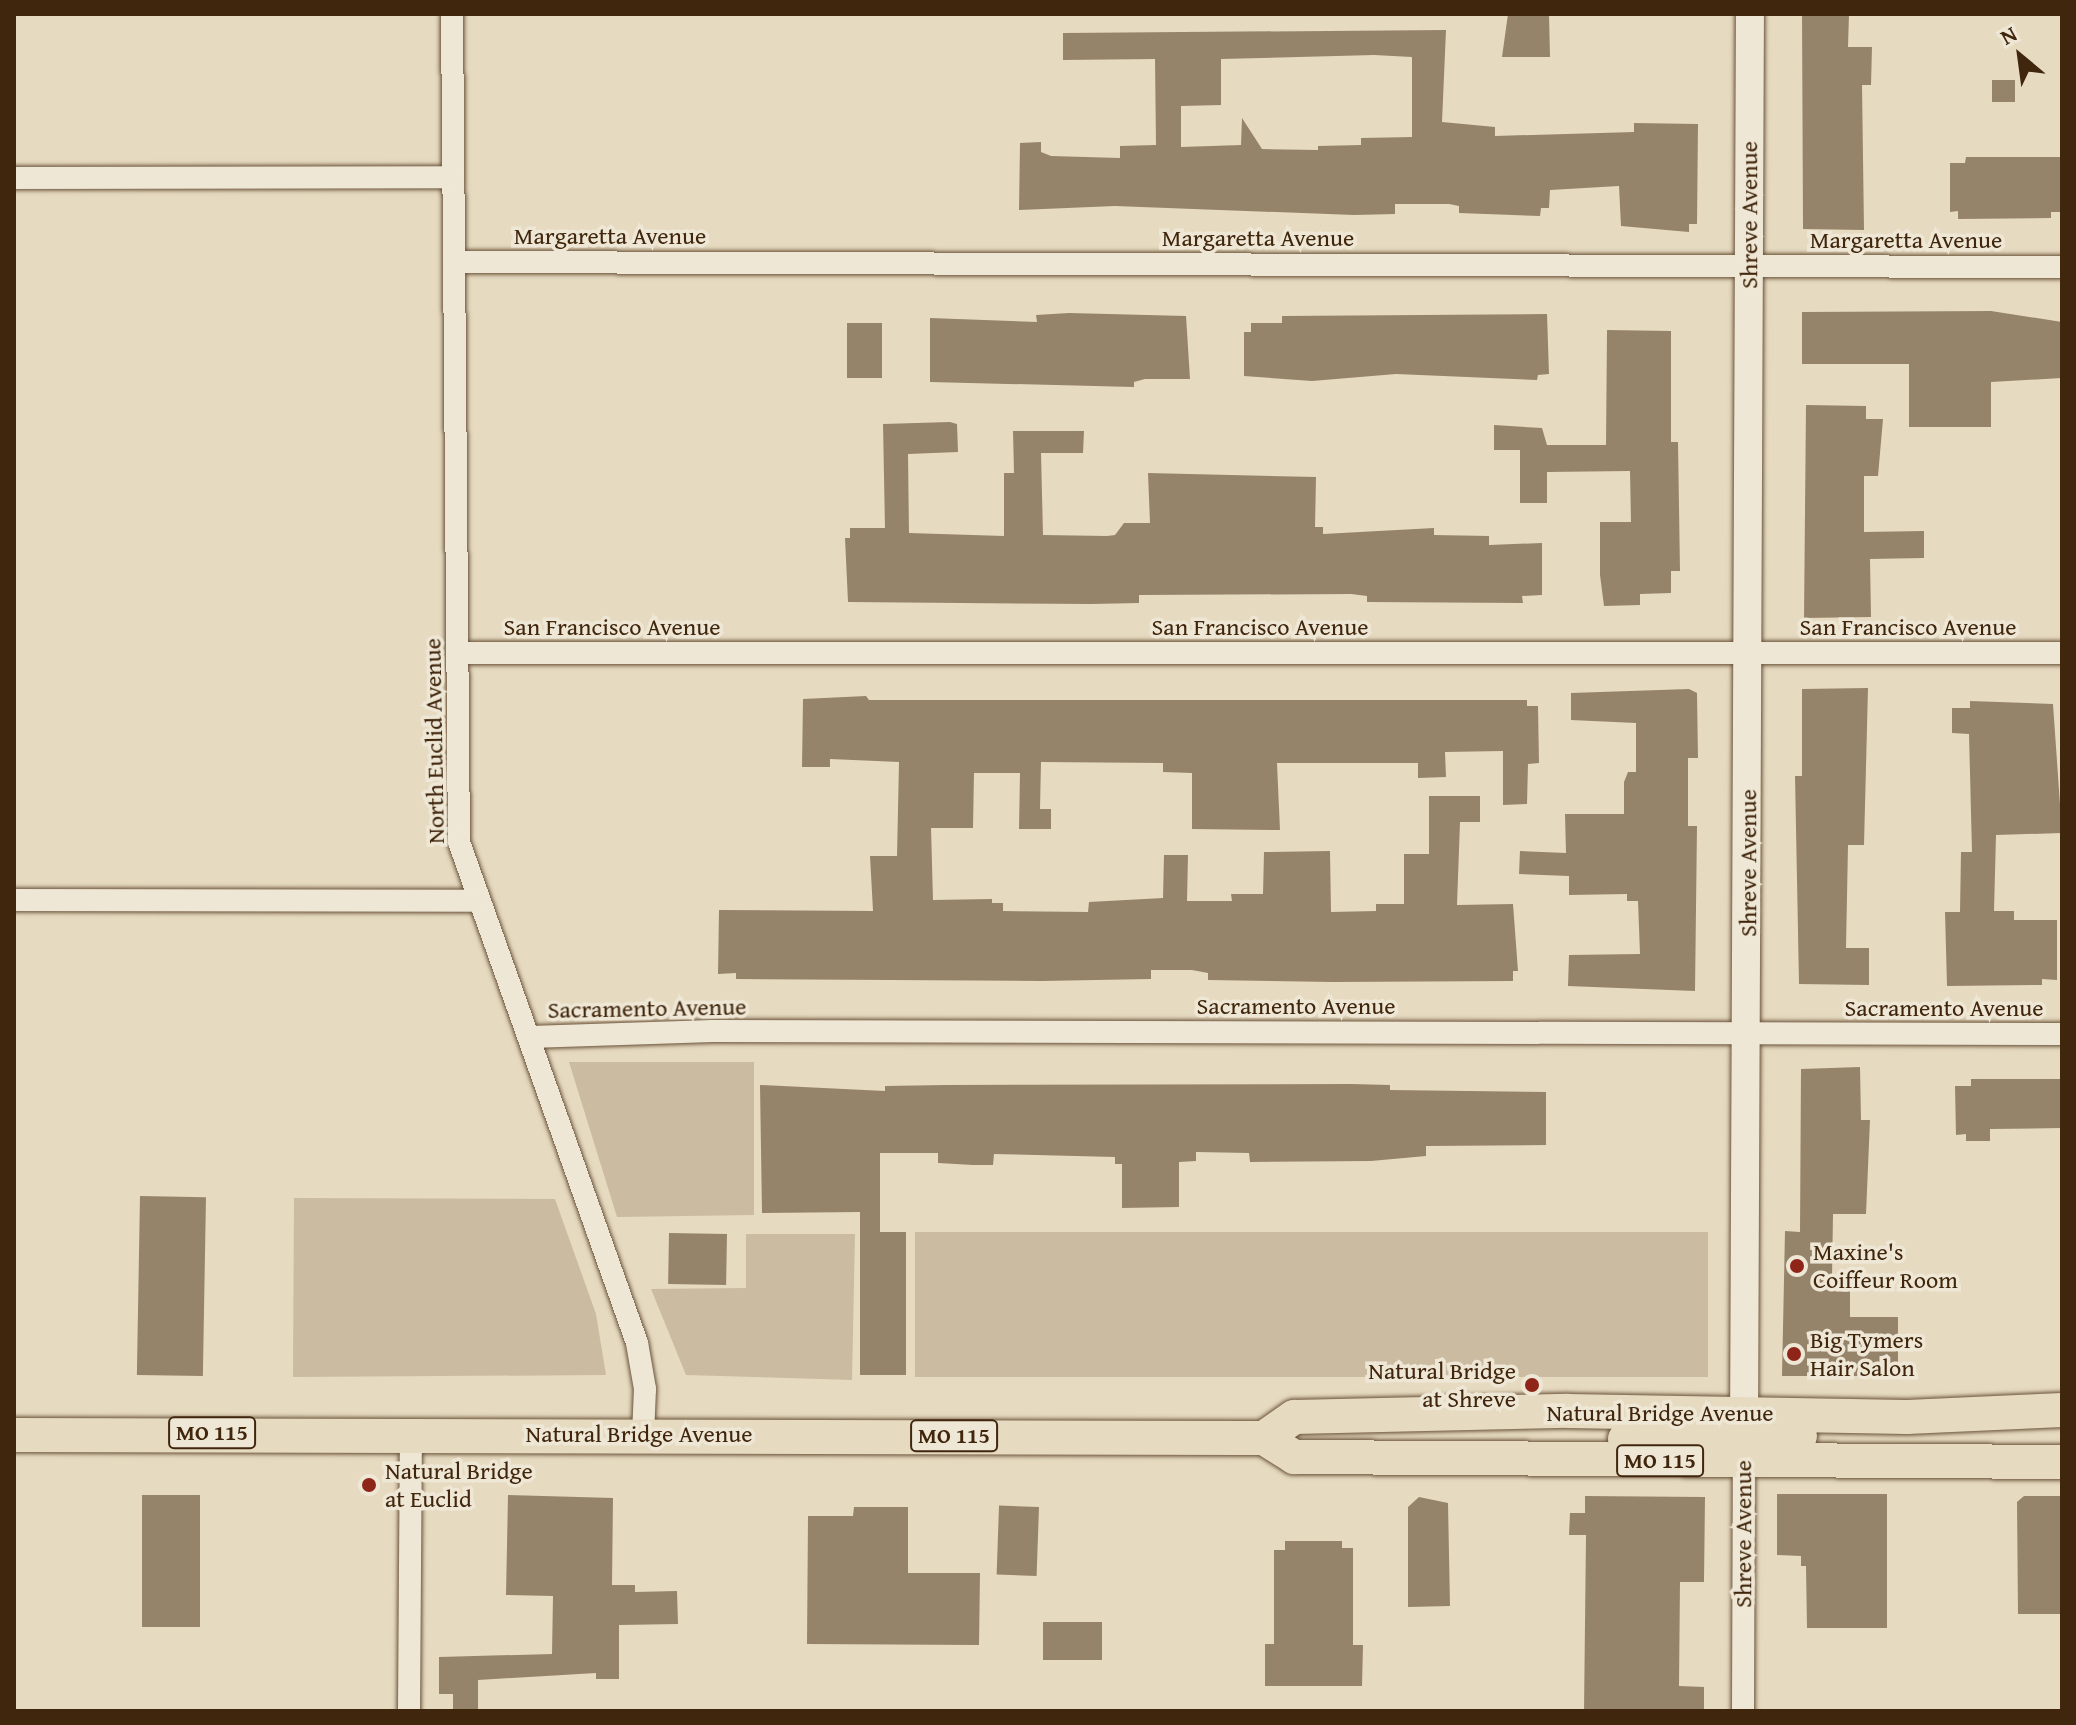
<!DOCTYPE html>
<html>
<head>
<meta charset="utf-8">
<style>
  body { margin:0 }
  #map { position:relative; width:2076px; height:1725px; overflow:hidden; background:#e6dac0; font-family:"Gentium Book Plus",serif }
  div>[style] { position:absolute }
  .green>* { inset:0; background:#cabba1; transform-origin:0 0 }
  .building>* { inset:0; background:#96846a; transform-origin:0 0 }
  .roads { filter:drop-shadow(0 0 2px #6a5339) drop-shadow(0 0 2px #6a5339) }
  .minor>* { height:22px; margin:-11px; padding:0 11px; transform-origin:11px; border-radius:11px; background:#efe7d6 }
  .tertiary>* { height:28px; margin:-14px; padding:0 14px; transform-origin:14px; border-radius:14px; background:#efe7d6 }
  .primary>* { height:34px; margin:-17px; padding:0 17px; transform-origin:17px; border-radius:17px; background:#e6dac0 }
  .dots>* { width:22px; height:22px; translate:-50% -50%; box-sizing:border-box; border:4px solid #efe7d6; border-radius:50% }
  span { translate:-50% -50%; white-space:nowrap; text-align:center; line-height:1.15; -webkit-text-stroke:7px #efe7d6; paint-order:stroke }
  .shield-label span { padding:2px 6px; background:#efe7d6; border:2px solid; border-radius:6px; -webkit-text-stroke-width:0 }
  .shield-label { font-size:22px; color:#40260c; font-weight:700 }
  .street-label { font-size:24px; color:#40260c }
  .poi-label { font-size:24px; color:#40260c }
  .left { translate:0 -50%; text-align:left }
  .right { translate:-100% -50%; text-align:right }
  .frame { position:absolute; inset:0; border:16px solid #40260c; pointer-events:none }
  .north { position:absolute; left:1980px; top:16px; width:80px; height:80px; -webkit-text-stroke:6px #efe7d6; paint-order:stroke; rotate:331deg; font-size:22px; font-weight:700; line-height:32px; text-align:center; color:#40260c }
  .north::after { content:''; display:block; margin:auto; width:28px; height:36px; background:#40260c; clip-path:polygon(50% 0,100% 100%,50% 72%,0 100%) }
</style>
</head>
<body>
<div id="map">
  <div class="green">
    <i style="clip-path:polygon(569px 1062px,754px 1062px,754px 1215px,617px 1217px)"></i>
    <i style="clip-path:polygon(294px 1198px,555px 1199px,596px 1314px,606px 1375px,293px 1377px)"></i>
    <i style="left:915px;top:1232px;width:793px;height:145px"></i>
    <i style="clip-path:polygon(746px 1234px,855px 1234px,852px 1380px,686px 1375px,651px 1289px,746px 1288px)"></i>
  </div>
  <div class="building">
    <i style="clip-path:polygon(1508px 14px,1549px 14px,1550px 57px,1502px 57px)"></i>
    <i style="clip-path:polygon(1802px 14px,1849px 14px,1848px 47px,1872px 47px,1871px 85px,1862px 85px,1864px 230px,1803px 229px)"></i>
    <i style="clip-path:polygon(evenodd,1446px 30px,1442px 122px,1495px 127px,1495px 136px,1634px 132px,1634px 123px,1698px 124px,1697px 224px,1689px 224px,1689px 232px,1621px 226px,1619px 186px,1550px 190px,1549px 208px,1541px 208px,1540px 216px,1459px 213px,1459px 206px,1449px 204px,1395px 204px,1395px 214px,1354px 215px,1115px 206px,1019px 210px,1020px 143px,1041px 142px,1041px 152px,1051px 156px,1120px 158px,1120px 146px,1156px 145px,1155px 59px,1063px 60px,1063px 33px,1446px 30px,1374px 55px,1412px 57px,1412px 137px,1361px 138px,1361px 145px,1318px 146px,1318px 150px,1262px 149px,1242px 118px,1241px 145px,1181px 147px,1181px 106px,1221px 105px,1221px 59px,1374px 55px)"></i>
    <i style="left:1992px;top:80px;width:23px;height:22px"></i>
    <i style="clip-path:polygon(1966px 157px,2062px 157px,2062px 212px,2051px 212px,2051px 218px,1958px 219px,1958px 211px,1950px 212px,1950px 163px,1965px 163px)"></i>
    <i style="clip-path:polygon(1991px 311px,2062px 322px,2062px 378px,1991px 382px,1991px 427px,1909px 427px,1909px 364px,1802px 364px,1802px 312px)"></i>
    <i style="clip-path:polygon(1069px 313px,1186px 316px,1190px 379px,1145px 379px,1134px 382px,1134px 387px,930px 382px,930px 318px,1037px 322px,1036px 315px)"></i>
    <i style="clip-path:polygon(1547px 314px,1549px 374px,1538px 375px,1537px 380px,1396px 374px,1312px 381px,1244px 376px,1244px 332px,1251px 332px,1251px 323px,1282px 323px,1282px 316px)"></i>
    <i style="left:847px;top:323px;width:35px;height:55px"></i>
    <i style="clip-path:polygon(1607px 330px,1671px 331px,1671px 442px,1678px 442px,1680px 571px,1671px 571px,1671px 593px,1640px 594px,1640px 605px,1604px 606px,1600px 575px,1600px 522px,1631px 522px,1630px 471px,1547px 472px,1547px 503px,1520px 503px,1520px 450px,1494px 450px,1494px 425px,1542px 428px,1547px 445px,1606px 445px)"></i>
    <i style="clip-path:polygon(1806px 405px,1866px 406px,1866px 419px,1883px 419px,1878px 476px,1864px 476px,1864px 532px,1924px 531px,1924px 558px,1870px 559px,1871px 617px,1804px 618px)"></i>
    <i style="clip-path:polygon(950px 422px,957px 424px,958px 452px,908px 454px,909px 533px,1004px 536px,1004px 473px,1014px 473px,1013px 431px,1084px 431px,1083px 453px,1041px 453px,1043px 535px,1107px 536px,1115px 535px,1124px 523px,1150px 523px,1148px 473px,1316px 477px,1315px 527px,1323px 527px,1323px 534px,1434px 528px,1434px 535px,1489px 536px,1489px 545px,1542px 543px,1542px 595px,1522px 596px,1523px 603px,1367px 602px,1367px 596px,1351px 594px,1139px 595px,1139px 603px,1091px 604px,848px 602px,845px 538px,850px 538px,850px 528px,885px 528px,883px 424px)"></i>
    <i style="clip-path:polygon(1868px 688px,1864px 845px,1848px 845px,1846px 948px,1869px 948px,1869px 985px,1799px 984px,1795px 776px,1802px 776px,1802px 689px)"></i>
    <i style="clip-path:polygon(1689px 689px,1697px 693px,1698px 758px,1688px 758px,1688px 826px,1697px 826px,1695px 991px,1568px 986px,1569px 955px,1640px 954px,1638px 901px,1627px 901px,1627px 894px,1569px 895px,1569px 876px,1519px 874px,1520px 851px,1566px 853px,1565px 814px,1624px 814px,1624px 782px,1628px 772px,1636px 772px,1636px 723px,1571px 720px,1571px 693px)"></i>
    <i style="clip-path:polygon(866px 696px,869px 700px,1527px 700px,1527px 706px,1538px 706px,1539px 763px,1528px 764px,1527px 804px,1503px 805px,1503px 751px,1445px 752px,1446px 777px,1418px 778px,1418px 763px,1277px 763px,1280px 830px,1192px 829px,1192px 773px,1163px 772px,1163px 763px,1041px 762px,1040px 809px,1051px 809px,1051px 829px,1019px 829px,1020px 773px,974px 773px,973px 828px,931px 828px,933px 900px,992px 899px,992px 903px,1003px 903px,1003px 911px,1088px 912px,1089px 902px,1163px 898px,1164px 855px,1188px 855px,1187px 901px,1232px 901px,1231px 894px,1263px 894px,1264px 852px,1330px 851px,1331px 912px,1376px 911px,1376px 904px,1404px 904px,1404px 854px,1429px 854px,1429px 796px,1480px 796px,1480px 822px,1460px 822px,1457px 905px,1513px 904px,1518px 971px,1513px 971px,1513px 981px,1333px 982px,1208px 980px,1208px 973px,1192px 970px,1151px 970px,1151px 979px,1041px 981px,736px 979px,736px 973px,718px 974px,719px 910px,873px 911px,870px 856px,897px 856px,899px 762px,830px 759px,830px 767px,802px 767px,803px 699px)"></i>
    <i style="clip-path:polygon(1970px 701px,2053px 704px,2062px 833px,1996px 835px,1994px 911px,2014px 911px,2014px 920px,2057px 920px,2057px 980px,2042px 979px,2042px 985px,1947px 986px,1945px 912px,1960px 912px,1961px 852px,1972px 852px,1969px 734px,1952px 733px,1952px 708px,1970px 708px)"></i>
    <i style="clip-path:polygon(1860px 1067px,1861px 1120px,1870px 1120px,1866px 1214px,1833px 1214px,1832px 1278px,1850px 1279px,1850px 1317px,1898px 1317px,1898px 1376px,1782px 1376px,1785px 1231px,1800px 1232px,1801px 1069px)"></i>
    <i style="clip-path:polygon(1971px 1079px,2061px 1079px,2061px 1128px,1990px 1129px,1990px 1141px,1966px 1141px,1966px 1134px,1956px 1135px,1955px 1086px,1971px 1086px)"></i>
    <i style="clip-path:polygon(1351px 1084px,1390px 1085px,1390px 1090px,1546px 1092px,1546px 1145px,1426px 1146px,1426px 1156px,1371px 1161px,1250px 1162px,1249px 1153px,1196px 1152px,1196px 1161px,1179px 1162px,1179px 1207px,1122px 1208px,1122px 1164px,1115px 1164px,1115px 1157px,994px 1154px,993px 1165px,973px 1165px,938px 1163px,938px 1153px,880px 1153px,880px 1232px,906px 1232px,906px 1375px,860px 1375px,860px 1212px,762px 1213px,760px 1085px,885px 1091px,885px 1086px,945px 1085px)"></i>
    <i style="left:140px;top:1196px;width:66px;height:179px;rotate:1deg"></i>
    <i style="left:669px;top:1233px;width:58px;height:51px;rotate:1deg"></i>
    <i style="clip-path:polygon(1777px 1494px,1887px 1494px,1887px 1628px,1807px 1628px,1806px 1566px,1801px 1566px,1801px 1556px,1777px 1555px)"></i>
    <i style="left:142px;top:1495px;width:58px;height:132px"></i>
    <i style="clip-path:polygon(508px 1495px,613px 1498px,612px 1585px,635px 1585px,635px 1592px,677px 1591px,678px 1624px,619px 1625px,619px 1679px,596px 1679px,596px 1673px,478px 1680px,478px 1710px,453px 1709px,453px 1694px,439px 1694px,439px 1657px,552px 1654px,553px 1596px,506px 1595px)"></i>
    <i style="clip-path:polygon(1585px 1496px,1705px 1497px,1704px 1582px,1680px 1582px,1679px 1686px,1704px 1687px,1704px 1711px,1584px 1711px,1586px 1535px,1569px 1535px,1570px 1513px,1585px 1513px)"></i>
    <i style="clip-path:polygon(2024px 1496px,2062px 1496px,2062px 1614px,2018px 1614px,2017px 1502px)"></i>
    <i style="clip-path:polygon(1419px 1497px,1448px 1503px,1450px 1606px,1408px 1607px,1408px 1507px)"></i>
    <i style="clip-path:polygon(854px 1507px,908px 1507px,908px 1573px,980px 1573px,979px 1645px,807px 1644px,808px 1516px,853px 1516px)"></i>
    <i style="left:1039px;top:1507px;width:69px;height:40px;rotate:92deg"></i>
    <i style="clip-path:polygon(1285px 1541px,1342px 1541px,1342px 1548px,1353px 1548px,1353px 1645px,1363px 1645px,1362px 1686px,1265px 1686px,1265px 1644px,1274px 1644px,1274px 1550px,1285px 1550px)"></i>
    <i style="left:1043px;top:1622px;width:59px;height:38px"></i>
  </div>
  <div class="roads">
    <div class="minor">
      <i style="left:452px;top:14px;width:828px;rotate:89.52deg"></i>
      <i style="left:459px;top:842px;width:532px;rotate:70.44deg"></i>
      <i style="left:637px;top:1343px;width:47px;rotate:80.1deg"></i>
      <i style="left:645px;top:1389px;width:46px;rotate:92.5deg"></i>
      <i style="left:14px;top:178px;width:439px;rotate:-0.1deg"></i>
      <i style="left:454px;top:262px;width:1608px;rotate:0.18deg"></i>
      <i style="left:458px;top:653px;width:1604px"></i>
      <i style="left:14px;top:900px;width:465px;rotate:0.1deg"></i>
      <i style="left:530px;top:1037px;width:183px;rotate:-1.9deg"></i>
      <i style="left:713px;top:1031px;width:1349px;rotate:0.13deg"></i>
      <i style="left:409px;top:1711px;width:279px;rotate:-89.6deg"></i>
      <i style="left:1743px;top:1711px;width:250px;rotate:-89.8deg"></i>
    </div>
    <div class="tertiary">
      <i style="left:1744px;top:1433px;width:1419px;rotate:-89.76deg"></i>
    </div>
    <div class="primary">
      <i style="left:14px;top:1435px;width:1231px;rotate:0.14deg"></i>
      <i style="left:1245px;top:1438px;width:19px"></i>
      <i style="left:1264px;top:1438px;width:36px;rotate:32deg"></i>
      <i style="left:1294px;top:1457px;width:768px;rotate:0.37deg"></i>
      <i style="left:1264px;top:1438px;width:37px;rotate:-35deg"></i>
      <i style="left:1294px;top:1417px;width:274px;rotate:-1.3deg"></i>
      <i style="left:1568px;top:1411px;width:339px;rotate:1deg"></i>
      <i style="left:1907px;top:1417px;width:155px;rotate:-2.6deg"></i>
      <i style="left:1625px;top:1439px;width:175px;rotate:-1deg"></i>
    </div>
  </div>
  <div class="dots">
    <i style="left:1797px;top:1266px;background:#8f2418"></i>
    <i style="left:1794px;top:1354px;background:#8f2418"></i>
    <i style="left:1532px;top:1385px;background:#8f2418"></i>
    <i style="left:369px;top:1485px;background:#8f2418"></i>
  </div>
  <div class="shield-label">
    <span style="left:212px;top:1433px">MO 115</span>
    <span style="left:954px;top:1436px">MO 115</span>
    <span style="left:1660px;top:1461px">MO 115</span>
  </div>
  <div class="street-label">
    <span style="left:1749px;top:215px;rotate:-90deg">Shreve Avenue</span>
    <span style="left:610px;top:236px">Margaretta Avenue</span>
    <span style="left:1258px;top:238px">Margaretta Avenue</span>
    <span style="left:1906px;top:240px">Margaretta Avenue</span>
    <span style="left:612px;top:627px">San Francisco Avenue</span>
    <span style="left:1260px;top:627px">San Francisco Avenue</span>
    <span style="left:1908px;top:627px">San Francisco Avenue</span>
    <span style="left:434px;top:741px;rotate:-91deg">North Euclid Avenue</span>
    <span style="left:1748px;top:863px;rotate:-90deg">Shreve Avenue</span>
    <span style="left:1296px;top:1006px">Sacramento Avenue</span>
    <span style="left:647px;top:1008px;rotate:-1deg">Sacramento Avenue</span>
    <span style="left:1944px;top:1008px">Sacramento Avenue</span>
    <span style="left:1660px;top:1413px">Natural Bridge Avenue</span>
    <span style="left:639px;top:1434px">Natural Bridge Avenue</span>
    <span style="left:1743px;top:1534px;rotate:-90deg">Shreve Avenue</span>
  </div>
  <div class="poi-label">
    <span class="left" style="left:1813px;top:1266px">Maxine's<br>Coiffeur Room</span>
    <span class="left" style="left:1810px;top:1354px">Big Tymers<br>Hair Salon</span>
    <span class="right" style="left:1516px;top:1385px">Natural Bridge<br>at Shreve</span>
    <span class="left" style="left:385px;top:1485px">Natural Bridge<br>at Euclid</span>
  </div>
  <div class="frame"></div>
  <div class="north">N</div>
</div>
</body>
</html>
